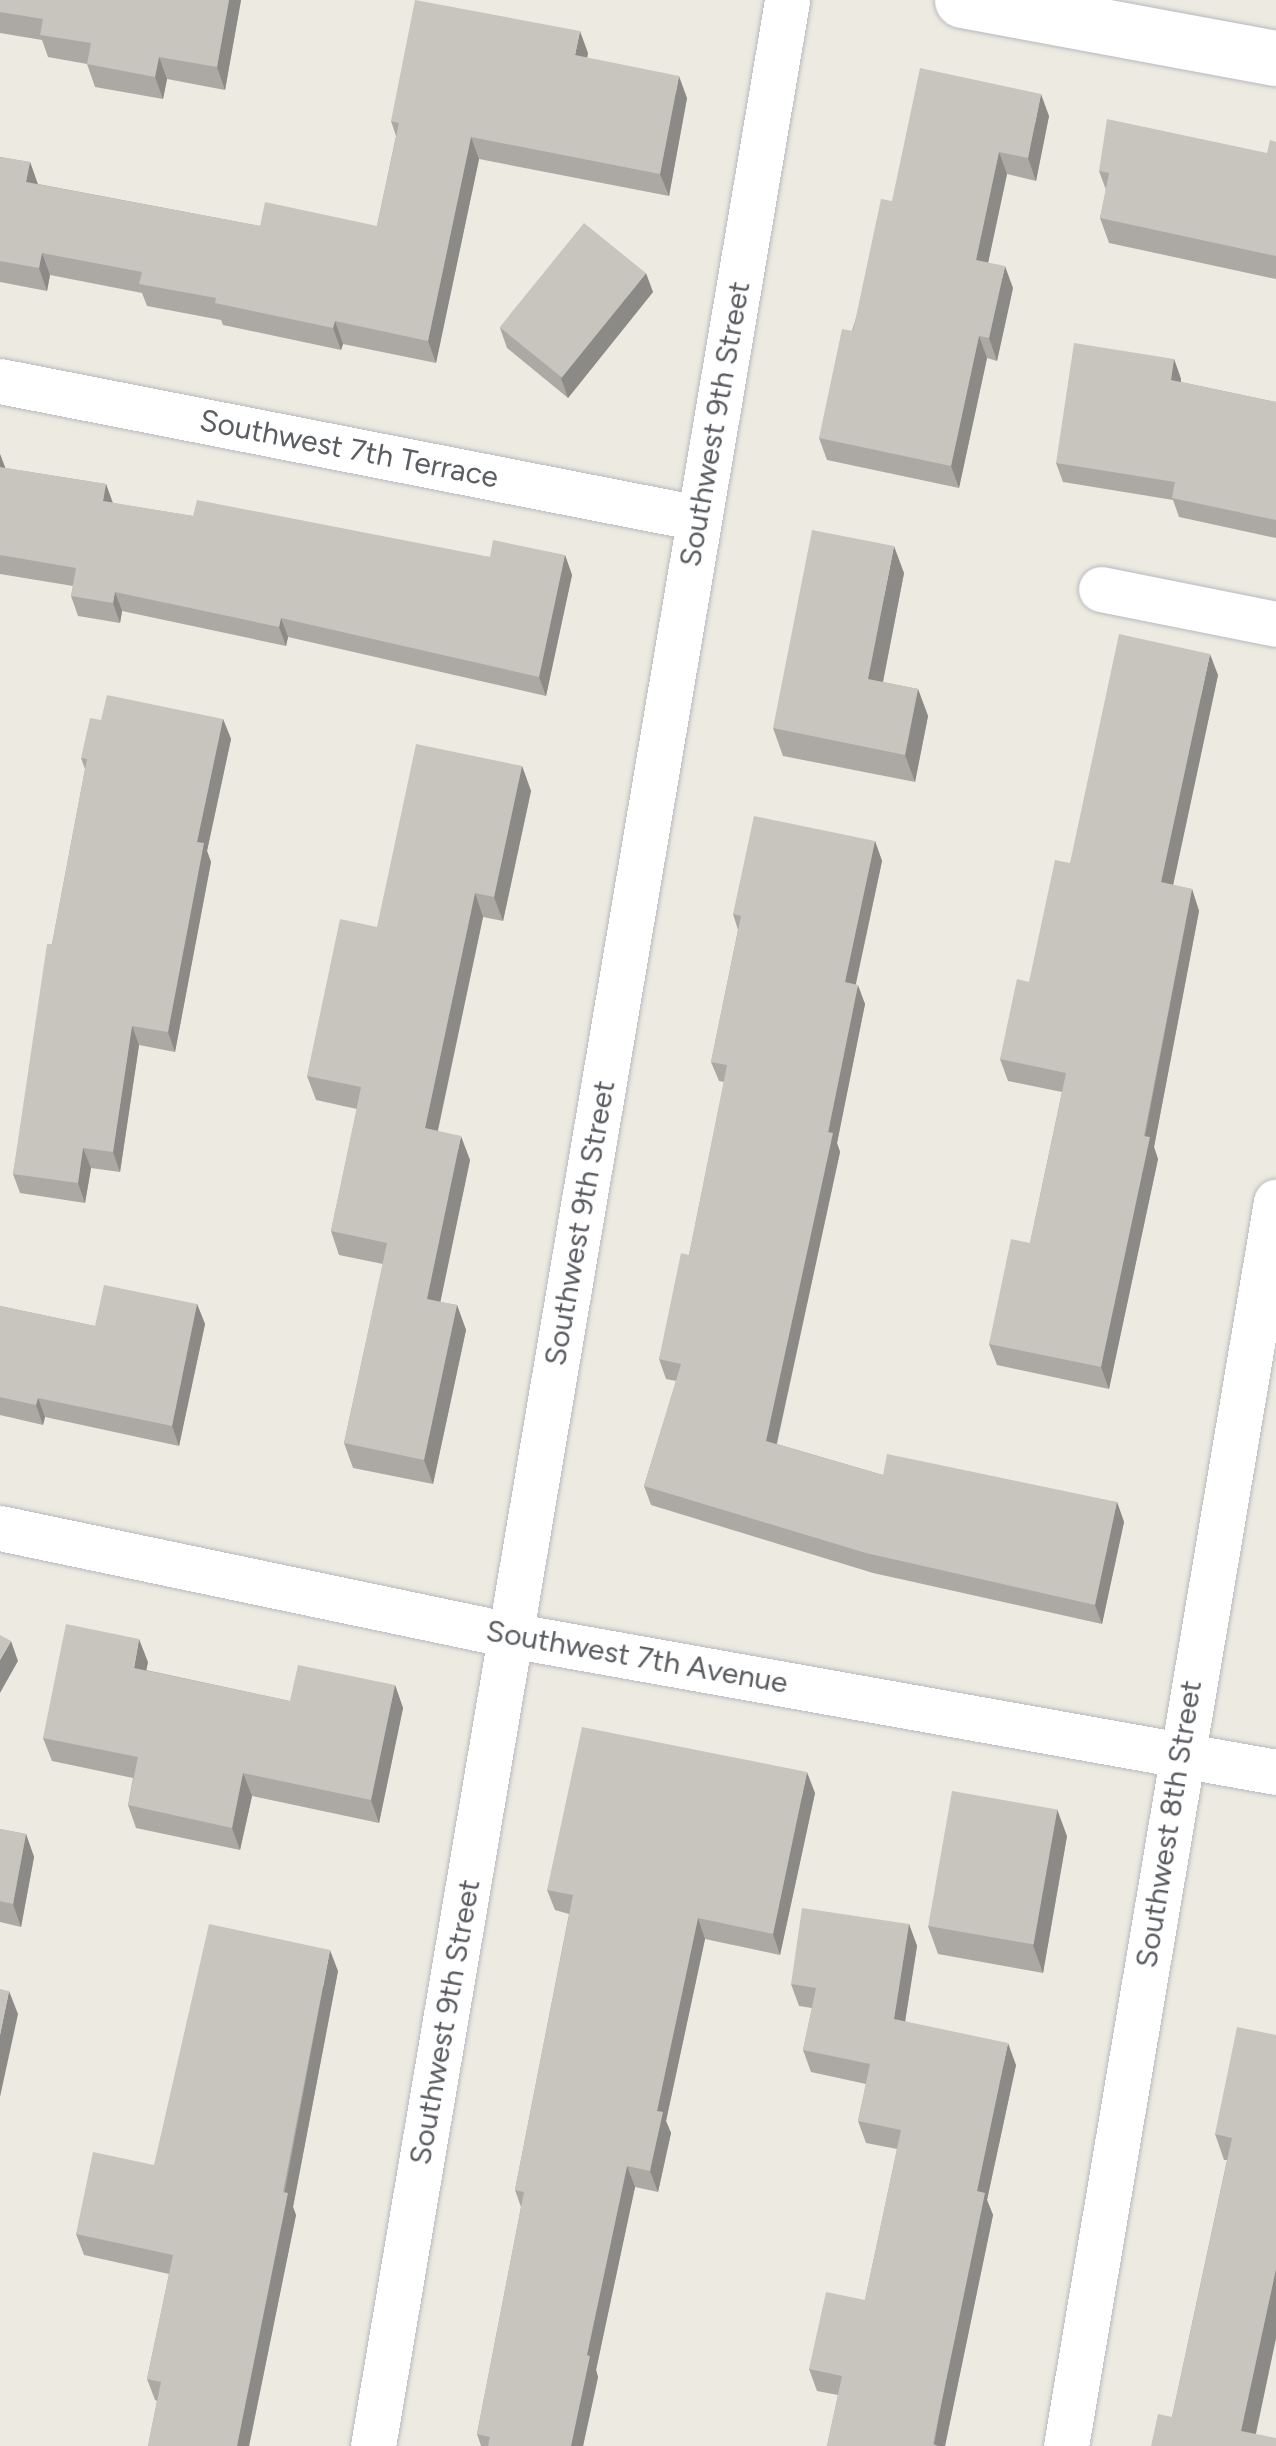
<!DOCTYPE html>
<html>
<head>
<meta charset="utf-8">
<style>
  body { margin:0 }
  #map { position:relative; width:1276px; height:2446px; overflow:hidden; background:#edebe1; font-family:Figtree,sans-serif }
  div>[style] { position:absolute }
  .roads { filter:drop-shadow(0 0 2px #b7b9be) drop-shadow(0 0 2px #b7b9be) }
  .street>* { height:45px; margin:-22.5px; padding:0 22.5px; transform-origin:22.5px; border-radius:22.5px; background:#fff }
  .secondary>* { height:55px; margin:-27.5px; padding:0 27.5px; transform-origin:27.5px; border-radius:27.5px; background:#fff }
  .wall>* { inset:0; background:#aca9a4 }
  .shaded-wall>* { inset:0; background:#8c8a86 }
  .building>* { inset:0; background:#c8c5bf; transform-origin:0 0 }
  span { translate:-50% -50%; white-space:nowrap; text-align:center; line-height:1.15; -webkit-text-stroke:8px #fff; paint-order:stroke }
  .street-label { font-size:30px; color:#5a5d62 }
</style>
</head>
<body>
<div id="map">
  <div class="roads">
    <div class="street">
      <i style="left:0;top:381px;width:711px;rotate:11.1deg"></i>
      <i style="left:1101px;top:589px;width:178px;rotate:11.3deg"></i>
      <i style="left:0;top:1528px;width:521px;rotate:11.85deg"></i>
      <i style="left:510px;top:1635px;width:778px;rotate:10.14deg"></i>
      <i style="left:373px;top:2446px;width:2481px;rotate:-80.39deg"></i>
      <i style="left:1066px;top:2446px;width:1262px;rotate:-80.42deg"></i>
    </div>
    <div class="secondary">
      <i style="left:962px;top:0;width:319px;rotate:10.5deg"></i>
    </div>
  </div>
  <div class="wall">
    <i style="clip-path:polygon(0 0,241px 0,225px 90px,167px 79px,163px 99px,95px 87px,87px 64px,48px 57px,42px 40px,0 33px)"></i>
    <i style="clip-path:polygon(588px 53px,587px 58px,687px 98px,669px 196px,479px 159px,436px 363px,343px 344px,341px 350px,223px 325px,221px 320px,147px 306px,142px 293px,50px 275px,47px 291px,0 282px,0 157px,30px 162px,38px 184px,260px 226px,377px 226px,396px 136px,391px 121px)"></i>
    <i style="clip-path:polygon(1049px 116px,1036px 181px,1007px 174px,988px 263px,1013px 288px,997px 361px,987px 358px,959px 488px,827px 460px,819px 438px,892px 201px)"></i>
    <i style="clip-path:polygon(1276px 142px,1276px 279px,1109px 243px,1100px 218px,1106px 190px,1099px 171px,1267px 153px)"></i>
    <i style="clip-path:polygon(653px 292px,568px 398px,507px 348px,500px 328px)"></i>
    <i style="clip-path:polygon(1174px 359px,1181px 379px,1181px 382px,1276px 402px,1276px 538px,1179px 517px,1173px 500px,1063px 482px,1056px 463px)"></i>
    <i style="clip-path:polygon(0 454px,5px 468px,106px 484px,112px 503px,193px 516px,490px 557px,565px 555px,572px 575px,546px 696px,288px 637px,286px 646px,122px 611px,120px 623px,78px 616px,71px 596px,73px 586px,0 574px)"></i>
    <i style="clip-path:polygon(904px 573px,883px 682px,918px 689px,928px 716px,915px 782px,783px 756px,773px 728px)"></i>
    <i style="clip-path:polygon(1218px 675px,1173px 885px,1192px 889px,1199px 911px,1154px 1147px,1158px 1159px,1109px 1389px,997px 1365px,989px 1344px,1030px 1243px,1062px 1092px,1008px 1081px,1000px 1059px,1029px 982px,1070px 863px)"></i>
    <i style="clip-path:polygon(223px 719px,231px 739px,207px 851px,211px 862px,175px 1052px,139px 1045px,120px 1172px,91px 1168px,85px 1203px,20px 1193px,13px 1174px,52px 944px,85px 769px,81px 758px,101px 720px)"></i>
    <i style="clip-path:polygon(522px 766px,531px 791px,503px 921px,483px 917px,438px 1131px,470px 1160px,440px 1302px,457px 1305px,466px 1330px,433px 1484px,353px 1468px,344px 1443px,383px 1264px,339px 1255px,331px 1231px,357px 1109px,316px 1100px,307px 1076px,377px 927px)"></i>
    <i style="clip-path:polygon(875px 841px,882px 861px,856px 984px,865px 1004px,837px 1143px,840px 1152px,777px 1444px,883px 1475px,1117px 1502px,1124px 1522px,1102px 1624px,873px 1573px,651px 1505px,644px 1486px,676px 1381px,666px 1379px,659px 1359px,689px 1255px,724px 1082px,719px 1081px,711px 1062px,738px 930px,733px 914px)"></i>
    <i style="clip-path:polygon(197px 1304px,205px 1324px,179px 1446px,45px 1417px,43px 1425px,0 1415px,0 1306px,95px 1326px)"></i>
    <i style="clip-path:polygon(148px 1662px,146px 1670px,290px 1701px,395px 1685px,403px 1708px,379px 1823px,252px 1796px,240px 1850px,136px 1828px,128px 1805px,133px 1778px,52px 1761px,43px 1738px)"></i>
    <i style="clip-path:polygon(815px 1793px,780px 1955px,705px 1939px,666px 2121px,671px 2133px,658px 2192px,635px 2187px,596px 2370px,598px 2377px,583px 2446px,481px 2446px,477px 2434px,521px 2207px,515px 2190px,569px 1914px,555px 1910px,547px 1890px)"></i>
    <i style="clip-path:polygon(0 1829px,26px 1834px,34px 1857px,21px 1927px,0 1922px)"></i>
    <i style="clip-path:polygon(1067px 1836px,1043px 1973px,938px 1954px,928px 1926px)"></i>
    <i style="clip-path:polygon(909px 1924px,917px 1946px,905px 2021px,1016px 2065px,987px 2200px,993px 2215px,945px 2446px,827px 2446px,838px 2395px,817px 2391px,809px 2369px,865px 2300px,897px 2149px,866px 2143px,858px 2121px,866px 2084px,811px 2072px,803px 2050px,812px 2008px,799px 2006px,791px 1984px)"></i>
    <i style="clip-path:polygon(338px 1971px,293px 2207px,296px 2215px,249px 2446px,148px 2446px,157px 2401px,155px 2400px,147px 2379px,169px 2274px,84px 2255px,76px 2234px,154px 2165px)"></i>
    <i style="clip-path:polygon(1276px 2035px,1276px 2338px,1256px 2434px,1172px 2417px,1227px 2160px,1224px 2160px,1215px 2134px)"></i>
  </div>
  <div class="shaded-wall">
    <i style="clip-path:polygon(229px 0,241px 0,225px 90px,217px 67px)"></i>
    <i style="clip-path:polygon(580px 31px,588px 53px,583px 78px,575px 55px)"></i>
    <i style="clip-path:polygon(159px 57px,167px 79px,163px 99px,155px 77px)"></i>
    <i style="clip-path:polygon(679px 76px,687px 98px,669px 196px,660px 174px)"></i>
    <i style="clip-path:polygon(1041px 94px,1049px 116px,1036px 181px,1028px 158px)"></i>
    <i style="clip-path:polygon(471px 137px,479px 159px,436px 363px,428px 341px)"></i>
    <i style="clip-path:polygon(999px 152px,1007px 174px,984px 282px,976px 260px)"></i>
    <i style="clip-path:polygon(30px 162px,38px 185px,26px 182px)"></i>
    <i style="clip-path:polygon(42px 253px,50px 275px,47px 291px,39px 268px)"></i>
    <i style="clip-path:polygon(1005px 266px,1013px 288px,997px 361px,989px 338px)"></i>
    <i style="clip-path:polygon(646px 273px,653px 292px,568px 398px,561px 378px)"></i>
    <i style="clip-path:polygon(335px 321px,343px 344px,341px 350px,333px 328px)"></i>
    <i style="clip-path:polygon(979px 336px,987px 358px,959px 488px,951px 466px)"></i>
    <i style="clip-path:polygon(1174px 359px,1181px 379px,1178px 399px,1171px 380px)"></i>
    <i style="clip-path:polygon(0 454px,7px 472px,0 476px)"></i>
    <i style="clip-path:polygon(106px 484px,113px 503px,103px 501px)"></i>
    <i style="clip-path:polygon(894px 546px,904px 573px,878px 707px,868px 679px)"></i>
    <i style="clip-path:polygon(565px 555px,572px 575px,546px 696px,539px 677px)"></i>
    <i style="clip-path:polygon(115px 592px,122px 611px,120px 623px,113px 603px)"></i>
    <i style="clip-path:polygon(281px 618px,288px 637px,286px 646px,279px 627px)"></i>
    <i style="clip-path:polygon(1210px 654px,1218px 675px,1169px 904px,1161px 882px)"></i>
    <i style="clip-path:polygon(918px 689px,928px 716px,915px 782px,905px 755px)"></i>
    <i style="clip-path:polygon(223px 719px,231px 739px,207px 851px,211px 862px,175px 1052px,168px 1032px,197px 842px)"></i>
    <i style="clip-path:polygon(522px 766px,531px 791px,503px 921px,494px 897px)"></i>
    <i style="clip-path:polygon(875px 841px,882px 861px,852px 1001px,845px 982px)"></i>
    <i style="clip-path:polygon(1192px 889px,1199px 911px,1154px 1147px,1158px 1159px,1109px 1389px,1101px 1367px)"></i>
    <i style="clip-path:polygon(475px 893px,483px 917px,433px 1152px,425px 1128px)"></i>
    <i style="clip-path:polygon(858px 985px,865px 1004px,837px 1143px,840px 1152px,773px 1460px,766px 1441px)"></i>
    <i style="clip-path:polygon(132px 1026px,139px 1045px,120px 1172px,113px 1152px)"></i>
    <i style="clip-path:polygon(461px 1136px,470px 1160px,436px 1323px,427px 1299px)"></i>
    <i style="clip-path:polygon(83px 1148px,91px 1168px,85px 1203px,78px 1183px)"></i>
    <i style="clip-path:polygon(197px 1304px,205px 1324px,179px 1446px,172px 1426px)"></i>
    <i style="clip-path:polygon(457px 1305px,466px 1330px,433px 1484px,424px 1460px)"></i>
    <i style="clip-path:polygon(38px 1398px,45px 1417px,43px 1425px,36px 1405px)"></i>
    <i style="clip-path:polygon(1117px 1502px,1124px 1522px,1102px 1624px,1095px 1605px)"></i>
    <i style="clip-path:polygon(139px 1639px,148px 1662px,142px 1691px,134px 1668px)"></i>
    <i style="clip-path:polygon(11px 1641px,18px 1661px,0 1693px,0 1660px)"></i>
    <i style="clip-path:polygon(395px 1685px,403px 1708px,379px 1823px,371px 1800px)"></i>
    <i style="clip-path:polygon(807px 1772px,815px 1793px,780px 1955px,773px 1934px)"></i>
    <i style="clip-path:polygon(243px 1773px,252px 1796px,240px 1850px,232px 1828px)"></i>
    <i style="clip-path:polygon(1057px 1809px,1067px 1836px,1043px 1973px,1033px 1945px)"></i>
    <i style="clip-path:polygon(26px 1834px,34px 1857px,21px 1927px,13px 1904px)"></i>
    <i style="clip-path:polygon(698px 1918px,705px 1939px,666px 2121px,671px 2133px,658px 2192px,650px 2171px,657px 2111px)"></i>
    <i style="clip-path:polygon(909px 1924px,917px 1946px,902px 2041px,894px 2019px)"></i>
    <i style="clip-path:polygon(330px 1950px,338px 1971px,293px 2207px,296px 2215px,249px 2446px,237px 2446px)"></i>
    <i style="clip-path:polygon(9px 1991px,18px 2014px,0 2097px,0 2035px)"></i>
    <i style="clip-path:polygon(1008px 2043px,1016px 2065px,987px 2200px,993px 2215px,945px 2446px,934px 2446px,977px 2191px)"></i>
    <i style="clip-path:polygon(627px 2166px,635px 2187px,596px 2370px,598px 2377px,583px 2446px,571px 2446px,587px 2355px)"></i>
    <i style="clip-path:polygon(1276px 2269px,1276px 2338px,1253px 2446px,1241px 2431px)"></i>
  </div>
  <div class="building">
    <i style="clip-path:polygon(0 0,229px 0,217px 67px,159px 57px,155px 77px,87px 64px,91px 43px,40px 35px,43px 19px,0 12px)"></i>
    <i style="clip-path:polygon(415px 0,580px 31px,575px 55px,679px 76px,660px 174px,471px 137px,428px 341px,335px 321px,333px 328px,215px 303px,216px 298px,139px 284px,142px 272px,42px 253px,39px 268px,0 261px,0 157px,30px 162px,26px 182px,260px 226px,265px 202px,377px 226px,399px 123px,391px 121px)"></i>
    <i style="clip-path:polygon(920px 68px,1041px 94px,1028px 158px,999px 152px,976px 260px,1005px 266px,989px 338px,979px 336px,951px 466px,819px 438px,842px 329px,853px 331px,881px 199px,892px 201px)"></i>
    <i style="clip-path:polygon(1107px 119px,1267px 153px,1270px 140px,1276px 142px,1276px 256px,1100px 218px,1109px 173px,1099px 171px)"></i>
    <i style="left:584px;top:223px;width:80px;height:134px;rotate:39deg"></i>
    <i style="clip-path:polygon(1074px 343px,1174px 359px,1171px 380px,1276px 402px,1276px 520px,1172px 498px,1175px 482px,1056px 463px)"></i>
    <i style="clip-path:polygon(0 467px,106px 484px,103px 501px,193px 516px,197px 500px,490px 557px,493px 540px,565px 555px,539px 677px,281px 618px,279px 627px,115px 592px,113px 603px,71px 596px,76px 568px,0 555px)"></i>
    <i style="clip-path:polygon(812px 530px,894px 546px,868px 679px,918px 689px,905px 755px,773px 728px)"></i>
    <i style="clip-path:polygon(1119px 634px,1210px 654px,1161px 882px,1192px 889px,1144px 1136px,1150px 1137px,1101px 1367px,989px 1344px,1011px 1239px,1030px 1243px,1066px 1073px,1000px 1059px,1017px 979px,1029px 982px,1055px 860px,1070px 863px)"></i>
    <i style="clip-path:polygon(107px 695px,223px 719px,197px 842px,204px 843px,168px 1032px,132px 1026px,113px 1152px,83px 1148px,78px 1183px,13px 1174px,47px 944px,52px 944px,87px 759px,81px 758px,90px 718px,101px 720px)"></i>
    <i style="clip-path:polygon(416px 744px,522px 766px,494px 897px,475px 893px,425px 1128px,461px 1136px,427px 1299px,457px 1305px,424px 1460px,344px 1443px,387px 1243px,331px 1231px,361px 1087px,307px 1076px,340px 919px,377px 927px)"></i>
    <i style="clip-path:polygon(754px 816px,875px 841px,845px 982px,858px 985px,828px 1132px,833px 1133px,766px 1441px,883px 1475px,887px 1454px,1117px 1502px,1095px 1605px,866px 1553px,644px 1486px,681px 1364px,659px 1359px,681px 1253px,689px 1255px,727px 1065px,711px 1062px,741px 916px,733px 914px)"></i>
    <i style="clip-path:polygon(104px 1285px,197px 1304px,172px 1426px,38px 1398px,36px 1405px,0 1397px,0 1306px,95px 1326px)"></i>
    <i style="clip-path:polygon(66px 1624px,139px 1639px,134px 1668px,290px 1701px,298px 1665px,395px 1685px,371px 1800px,243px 1773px,232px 1828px,128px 1805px,138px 1757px,43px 1738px)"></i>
    <i style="clip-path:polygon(0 1635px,11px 1641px,0 1660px)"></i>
    <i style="clip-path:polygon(582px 1727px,807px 1772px,773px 1934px,698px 1918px,657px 2111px,663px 2112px,650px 2171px,627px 2166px,587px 2355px,590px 2356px,571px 2446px,488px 2446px,490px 2437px,477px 2434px,524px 2192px,515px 2190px,573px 1895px,547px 1890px)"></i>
    <i style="left:952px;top:1791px;width:107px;height:137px;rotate:10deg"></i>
    <i style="clip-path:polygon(0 1829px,26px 1834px,13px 1904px,0 1901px)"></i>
    <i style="clip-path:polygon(802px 1908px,909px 1924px,894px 2019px,1008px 2043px,977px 2191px,985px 2193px,933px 2444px,938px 2446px,827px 2446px,842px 2376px,809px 2369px,826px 2292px,865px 2300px,901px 2130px,858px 2121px,870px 2064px,803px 2050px,816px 1988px,791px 1984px)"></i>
    <i style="clip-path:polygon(209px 1924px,330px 1950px,283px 2192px,288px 2193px,237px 2446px,148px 2446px,161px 2382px,147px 2379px,173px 2255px,76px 2234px,93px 2152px,154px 2165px)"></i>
    <i style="clip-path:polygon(0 1989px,9px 1991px,0 2035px)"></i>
    <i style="clip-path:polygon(1237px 2027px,1276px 2035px,1276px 2269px,1241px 2431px,1276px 2438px,1276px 2446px,1151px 2446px,1158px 2414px,1172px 2417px,1232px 2138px,1215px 2134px)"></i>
  </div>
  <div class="street-label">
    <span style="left:715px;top:424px;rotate:-80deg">Southwest 9th Street</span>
    <span style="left:349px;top:449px;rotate:11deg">Southwest 7th Terrace</span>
    <span style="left:580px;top:1223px;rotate:-80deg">Southwest 9th Street</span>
    <span style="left:637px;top:1657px;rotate:10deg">Southwest 7th Avenue</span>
    <span style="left:1169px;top:1824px;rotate:-81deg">Southwest 8th Street</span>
    <span style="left:445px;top:2022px;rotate:-80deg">Southwest 9th Street</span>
  </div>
</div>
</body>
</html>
